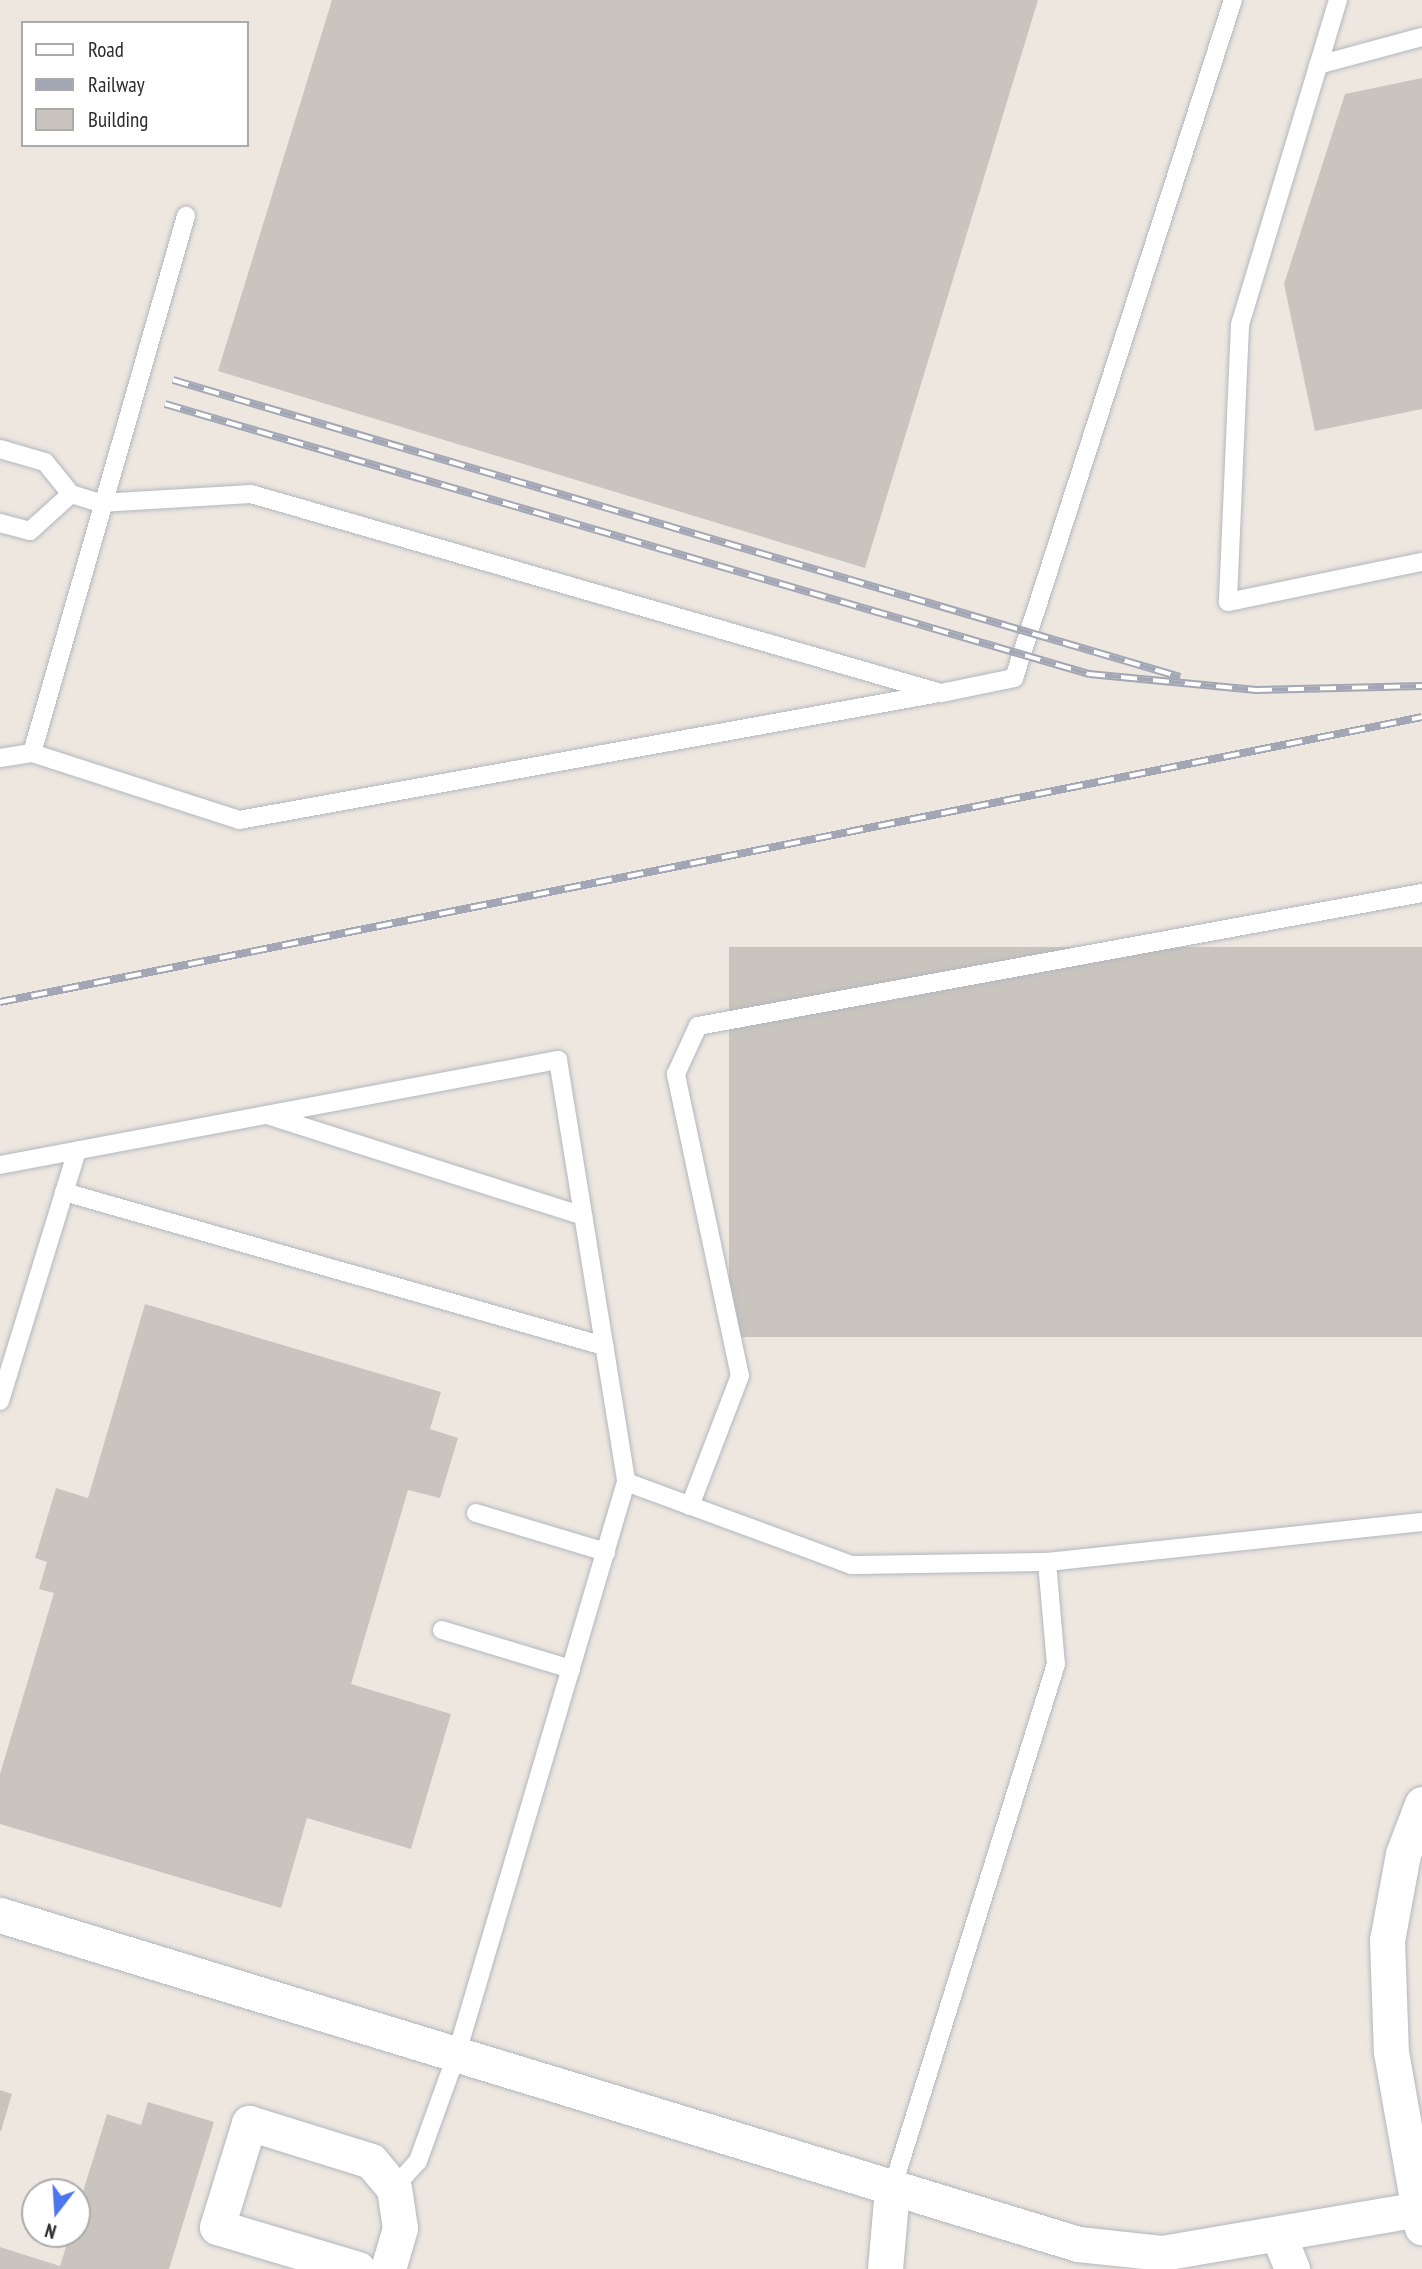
<!DOCTYPE html>
<html>
<head>
<meta charset="utf-8">
<style>
  body { margin:0 }
  #map { position:relative; width:1422px; height:2269px; overflow:hidden; background:#ede7e0; font-family:"PT Sans Narrow",sans-serif }
  div>[style] { position:absolute }
  .building>* { inset:0; background:#c9c5be; transform-origin:0 0 }
  .roads { filter:drop-shadow(0 0 2px #b3b7bf) drop-shadow(0 0 2px #b3b7bf) }
  .lane>* { height:18px; margin:-9px; padding:0 9px; transform-origin:9px; border-radius:9px; background:#fff }
  .street>* { height:35px; margin:-17.5px; padding:0 17.5px; transform-origin:17.5px; border-radius:17.5px; background:#fff }
  .rail>* { height:8px; margin-top:-4px; transform-origin:0; background:repeating-linear-gradient(90deg,#fff 0 16px,#a3a7b5 0 32px); box-sizing:border-box; border-block:2px solid #a3a7b5 }
  span { translate:-50% -50%; white-space:nowrap; text-align:center; line-height:1.15; -webkit-text-stroke:6px #fff; paint-order:stroke }
  .legend { position:absolute; left:21px; top:21px; width:228px; height:126px; box-sizing:border-box; background:#fff; border:2px solid #ababab; margin:0; padding:9px 12px; list-style:none; font-size:21px; color:#2d2d2d }
  .legend li { display:flex; align-items:center; gap:14px; height:35px }
  .legend b { width:35px; border:2px solid #ababab }
  .north { position:absolute; left:21px; top:2178px; width:70px; height:70px; box-sizing:border-box; background:#fff; border:2px solid #ababab; border-radius:50%; rotate:197deg; font-size:19px; font-weight:700; line-height:28px; text-align:center; color:#2d2d2d }
  .north::after { content:''; display:block; margin:auto; width:24px; height:32px; background:#4d75ed; clip-path:polygon(50% 0,100% 100%,50% 72%,0 100%) }
</style>
</head>
<body>
<div id="map">
  <div class="building">
    <i style="clip-path:polygon(332px 0,1038px 0,865px 568px,218px 371px)"></i>
    <i style="clip-path:polygon(1422px 78px,1422px 409px,1315px 431px,1284px 284px,1345px 94px)"></i>
    <i style="left:1422px;top:947px;width:390px;height:693px;rotate:90deg"></i>
    <i style="clip-path:polygon(145px 1304px,441px 1392px,430px 1429px,458px 1438px,440px 1498px,408px 1490px,351px 1684px,451px 1714px,411px 1849px,307px 1818px,281px 1908px,0 1824px,0 1774px,54px 1593px,39px 1589px,47px 1562px,35px 1558px,56px 1488px,88px 1498px)"></i>
    <i style="clip-path:polygon(0 2090px,12px 2094px,1px 2131px,0 2131px)"></i>
    <i style="clip-path:polygon(148px 2102px,214px 2122px,169px 2269px,0 2269px,0 2247px,60px 2266px,70px 2234px,77px 2234px,77px 2211px,107px 2114px,141px 2125px)"></i>
  </div>
  <div class="roads">
    <div class="lane">
      <i style="left:1338px;top:0;width:339px;rotate:106.8deg"></i>
      <i style="left:1240px;top:325px;width:277px;rotate:92.5deg"></i>
      <i style="left:1228px;top:602px;width:198px;rotate:-11.7deg"></i>
      <i style="left:1318px;top:65px;width:108px;rotate:-15.1deg"></i>
      <i style="left:0;top:449px;width:47px;rotate:16.1deg"></i>
      <i style="left:45px;top:462px;width:41px;rotate:50.9deg"></i>
      <i style="left:71px;top:494px;width:30px;rotate:17deg"></i>
      <i style="left:100px;top:503px;width:151px;rotate:-3.4deg"></i>
      <i style="left:251px;top:494px;width:718px;rotate:16.09deg"></i>
      <i style="left:941px;top:693px;width:75px;rotate:-11.6deg"></i>
      <i style="left:1014px;top:678px;width:712px;rotate:-72.1deg"></i>
      <i style="left:0;top:523px;width:31px;rotate:15deg"></i>
      <i style="left:30px;top:531px;width:55px;rotate:-42.1deg"></i>
      <i style="left:32px;top:753px;width:218px;rotate:17.9deg"></i>
      <i style="left:239px;top:820px;width:706px;rotate:-10.28deg"></i>
      <i style="left:0;top:758px;width:32px;rotate:-9deg"></i>
      <i style="left:32px;top:753px;width:559px;rotate:-74deg"></i>
      <i style="left:270px;top:1116px;width:329px;rotate:17.7deg"></i>
      <i style="left:0;top:1165px;width:568px;rotate:-10.66deg"></i>
      <i style="left:558px;top:1060px;width:427px;rotate:80.8deg"></i>
      <i style="left:626px;top:1482px;width:599px;rotate:106.5deg"></i>
      <i style="left:456px;top:2056px;width:112px;rotate:109.9deg"></i>
      <i style="left:418px;top:2161px;width:36px;rotate:132deg"></i>
      <i style="left:64px;top:1192px;width:562px;rotate:15.92deg"></i>
      <i style="left:0;top:1401px;width:262px;rotate:-72.9deg"></i>
      <i style="left:626px;top:1482px;width:240px;rotate:20.2deg"></i>
      <i style="left:851px;top:1565px;width:196px;rotate:-0.9deg"></i>
      <i style="left:1047px;top:1562px;width:102px;rotate:85deg"></i>
      <i style="left:1056px;top:1664px;width:550px;rotate:107.35deg"></i>
      <i style="left:690px;top:1506px;width:139px;rotate:-69deg"></i>
      <i style="left:740px;top:1376px;width:309px;rotate:-102deg"></i>
      <i style="left:676px;top:1074px;width:53px;rotate:-65.4deg"></i>
      <i style="left:698px;top:1026px;width:736px;rotate:-10.41deg"></i>
      <i style="left:476px;top:1513px;width:136px;rotate:16.7deg"></i>
      <i style="left:1047px;top:1562px;width:377px;rotate:-6.1deg"></i>
      <i style="left:442px;top:1630px;width:135px;rotate:16.8deg"></i>
    </div>
    <div class="street">
      <i style="left:1422px;top:1804px;width:53px;rotate:110.8deg"></i>
      <i style="left:1403px;top:1854px;width:87px;rotate:100.5deg"></i>
      <i style="left:1387px;top:1940px;width:112px;rotate:88deg"></i>
      <i style="left:1391px;top:2052px;width:178px;rotate:80deg"></i>
      <i style="left:0;top:1915px;width:1127px;rotate:16.97deg"></i>
      <i style="left:1078px;top:2244px;width:84px;rotate:6.1deg"></i>
      <i style="left:1162px;top:2253px;width:261px;rotate:-9.7deg"></i>
      <i style="left:1278px;top:2234px;width:38px;rotate:68deg"></i>
      <i style="left:358px;top:2269px;width:147px;rotate:-163.4deg"></i>
      <i style="left:217px;top:2227px;width:109px;rotate:-72.9deg"></i>
      <i style="left:249px;top:2123px;width:128px;rotate:17.3deg"></i>
      <i style="left:371px;top:2161px;width:35px;rotate:50deg"></i>
      <i style="left:394px;top:2188px;width:40px;rotate:81.5deg"></i>
      <i style="left:400px;top:2228px;width:43px;rotate:106.3deg"></i>
      <i style="left:885px;top:2269px;width:80px;rotate:-85deg"></i>
    </div>
  </div>
  <div class="rail">
    <i style="left:173px;top:380px;width:1050px;rotate:16.43deg"></i>
    <i style="left:165px;top:404px;width:963px;rotate:16.29deg"></i>
    <i style="left:1089px;top:674px;width:168px;rotate:5.5deg"></i>
    <i style="left:1256px;top:690px;width:166px;rotate:-1.4deg"></i>
    <i style="left:0;top:1002px;width:1450px;rotate:-11.33deg"></i>
  </div>
  <ul class="legend">
  <li><b style="height:9px;background:#fff"></b>Road</li>
  <li><b style="height:9px;background:#a3a7b5"></b>Railway</li>
  <li><b style="height:19px;background:#c9c5be"></b>Building</li>
  </ul>
  <div class="north">N</div>
</div>
</body>
</html>
